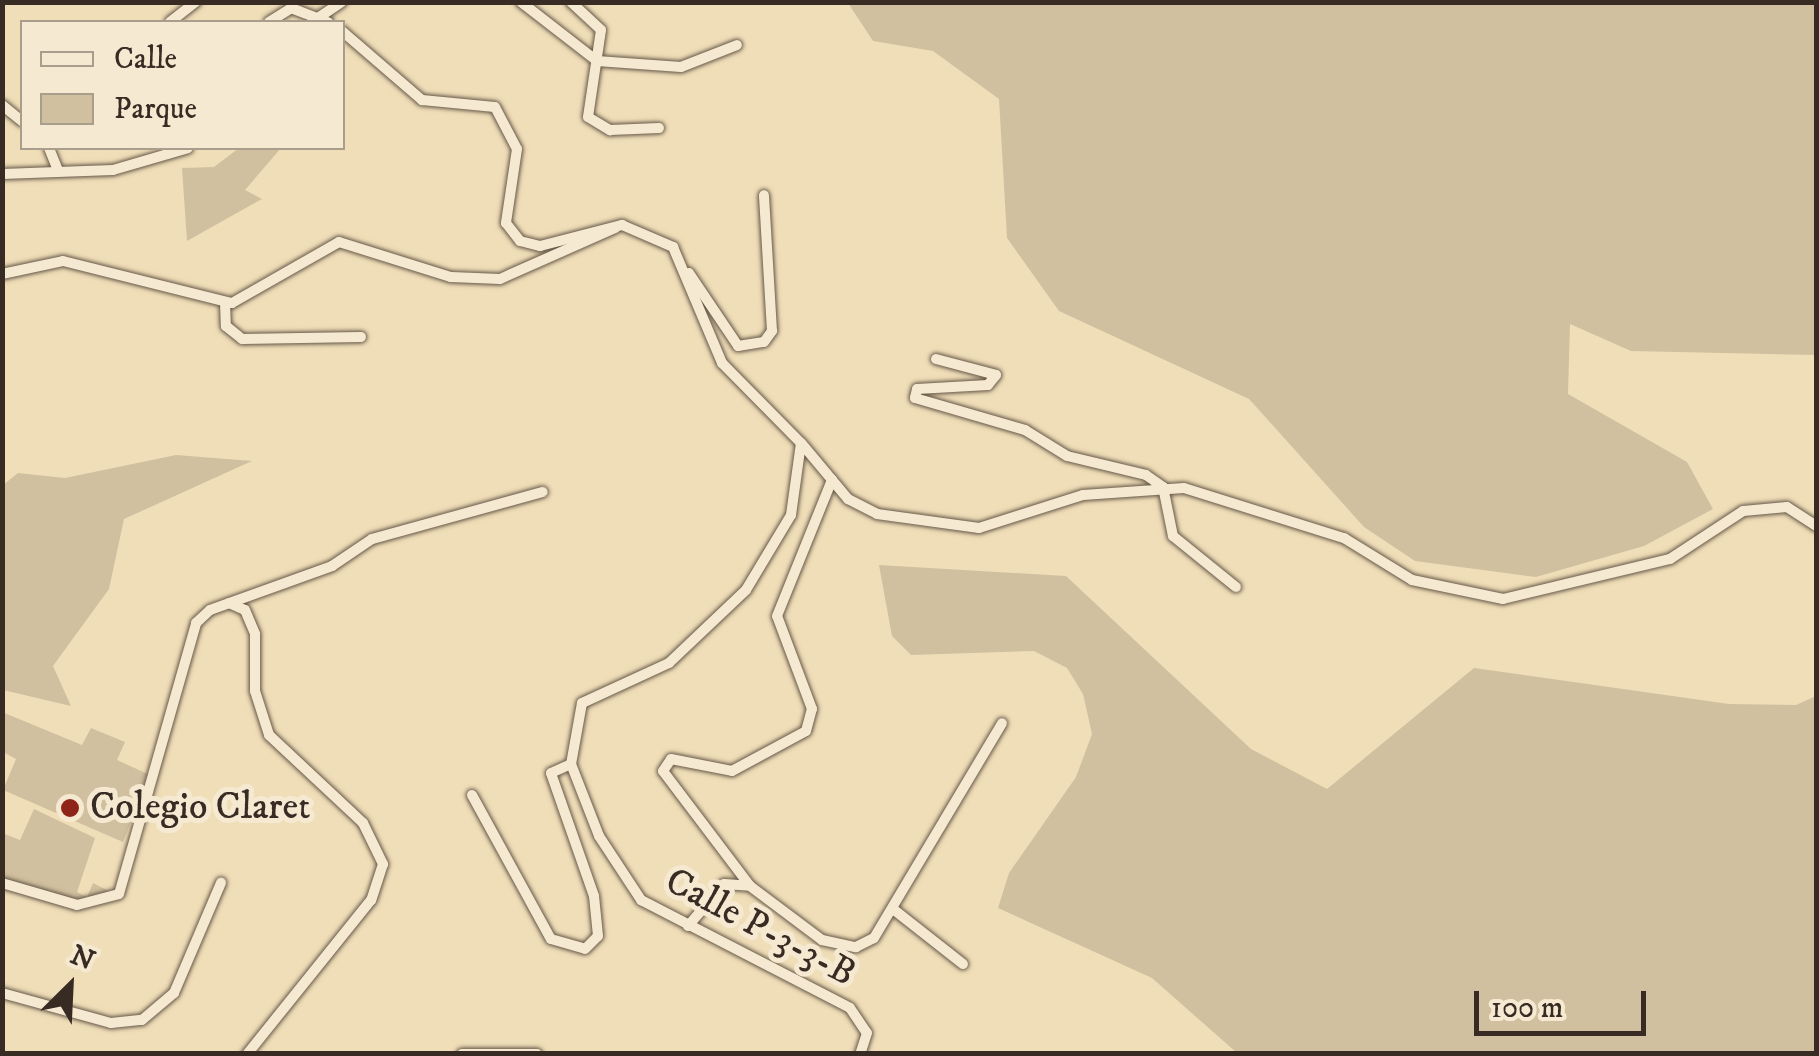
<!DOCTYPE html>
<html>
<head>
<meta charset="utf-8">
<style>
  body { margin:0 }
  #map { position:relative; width:1819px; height:1056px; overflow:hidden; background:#f0deb8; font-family:"IM FELL DW Pica",serif }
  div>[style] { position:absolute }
  .green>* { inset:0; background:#d1c09f }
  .roads { filter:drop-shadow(0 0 2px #665849) drop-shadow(0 0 2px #665849) }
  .minor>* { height:10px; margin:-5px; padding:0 5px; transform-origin:5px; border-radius:5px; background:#f5ead1 }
  .dots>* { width:28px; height:28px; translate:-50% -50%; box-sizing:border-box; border:5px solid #f5ead1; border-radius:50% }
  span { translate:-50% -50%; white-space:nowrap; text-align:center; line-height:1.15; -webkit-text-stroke:10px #f5ead1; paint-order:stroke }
  .poi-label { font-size:38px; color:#382b24 }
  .left { translate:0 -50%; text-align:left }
  .street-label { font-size:38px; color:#382b24 }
  .frame { position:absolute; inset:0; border:5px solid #382b24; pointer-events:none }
  .legend { position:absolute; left:20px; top:20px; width:325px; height:130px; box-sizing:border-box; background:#f5ead1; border:2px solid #a99e8c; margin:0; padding:12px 18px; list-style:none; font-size:30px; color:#382b24 }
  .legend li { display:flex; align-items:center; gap:20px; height:50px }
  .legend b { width:50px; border:2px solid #a99e8c }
  .north { position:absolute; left:20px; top:936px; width:100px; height:100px; -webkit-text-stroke:8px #f5ead1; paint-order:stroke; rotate:24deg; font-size:28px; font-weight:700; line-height:40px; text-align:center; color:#382b24 }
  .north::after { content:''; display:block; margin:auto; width:35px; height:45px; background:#382b24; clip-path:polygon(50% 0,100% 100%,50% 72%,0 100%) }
  .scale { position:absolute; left:1474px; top:991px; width:172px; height:45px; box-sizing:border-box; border:5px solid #382b24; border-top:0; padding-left:12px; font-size:30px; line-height:35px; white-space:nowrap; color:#382b24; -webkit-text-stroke:8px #f5ead1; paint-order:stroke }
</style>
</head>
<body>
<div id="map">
  <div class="green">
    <i style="clip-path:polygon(848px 3px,1816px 3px,1816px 355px,1631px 351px,1570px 324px,1568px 394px,1687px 462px,1713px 509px,1644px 546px,1536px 577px,1415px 561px,1364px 527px,1249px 399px,1059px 311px,1007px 238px,999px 99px,933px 51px,873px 41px)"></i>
    <i style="clip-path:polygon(239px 148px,281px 148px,245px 190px,262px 199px,187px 241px,182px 168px,214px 167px)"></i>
    <i style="clip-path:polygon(176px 455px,252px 461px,124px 519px,109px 589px,53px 666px,71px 706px,3px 690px,3px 485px,18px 473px,65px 478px)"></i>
    <i style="clip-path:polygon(879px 565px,1066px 576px,1251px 749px,1327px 789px,1474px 668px,1729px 704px,1796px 705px,1816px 696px,1816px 1053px,1237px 1053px,1152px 978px,998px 908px,1009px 873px,1076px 777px,1092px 734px,1083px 694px,1067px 668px,1034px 651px,911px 655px,892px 636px)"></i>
    <i style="clip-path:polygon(2px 712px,82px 745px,91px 728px,125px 742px,117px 760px,150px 775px,123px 842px,3px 790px,16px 759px,3px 752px)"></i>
    <i style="clip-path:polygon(34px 809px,95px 838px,77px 892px,87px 897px,93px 883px,111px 892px,89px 905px,3px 878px,2px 833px,20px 840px)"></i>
  </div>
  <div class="roads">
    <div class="minor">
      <i style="left:521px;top:2px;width:96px;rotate:37.8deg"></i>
      <i style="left:597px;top:61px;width:84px;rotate:4.1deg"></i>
      <i style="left:681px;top:67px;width:60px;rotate:-21.4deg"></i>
      <i style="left:571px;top:2px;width:41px;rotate:43deg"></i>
      <i style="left:601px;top:30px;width:88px;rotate:98.5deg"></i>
      <i style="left:588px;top:117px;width:26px;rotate:31deg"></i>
      <i style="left:610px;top:130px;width:49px;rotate:-2.3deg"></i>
      <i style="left:170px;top:22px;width:33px;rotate:-38deg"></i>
      <i style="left:269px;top:22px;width:26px;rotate:-32deg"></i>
      <i style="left:291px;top:8px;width:40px;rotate:21deg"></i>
      <i style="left:312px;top:22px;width:36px;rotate:-34deg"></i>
      <i style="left:342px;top:31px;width:106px;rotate:40.8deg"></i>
      <i style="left:422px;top:100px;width:73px;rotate:5.5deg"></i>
      <i style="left:495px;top:107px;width:47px;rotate:62.4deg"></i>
      <i style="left:517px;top:149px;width:75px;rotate:98.5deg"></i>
      <i style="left:506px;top:223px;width:23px;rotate:52deg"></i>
      <i style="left:520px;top:241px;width:21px;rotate:14deg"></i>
      <i style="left:540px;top:246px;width:85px;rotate:-14.4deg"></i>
      <i style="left:622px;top:225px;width:56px;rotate:23.3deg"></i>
      <i style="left:673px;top:247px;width:126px;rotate:67.1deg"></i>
      <i style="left:722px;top:363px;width:112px;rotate:45.4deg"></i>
      <i style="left:801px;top:443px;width:73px;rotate:97.9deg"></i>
      <i style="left:791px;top:515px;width:87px;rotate:121deg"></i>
      <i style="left:746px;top:590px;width:106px;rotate:136.5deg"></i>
      <i style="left:669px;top:663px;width:96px;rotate:155.3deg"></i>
      <i style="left:582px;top:703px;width:62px;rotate:100.2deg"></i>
      <i style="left:571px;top:764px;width:77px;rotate:68.7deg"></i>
      <i style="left:599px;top:836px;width:77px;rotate:56.7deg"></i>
      <i style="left:641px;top:900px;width:235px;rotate:27.3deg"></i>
      <i style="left:850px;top:1008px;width:30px;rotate:56deg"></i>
      <i style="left:867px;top:1033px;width:22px;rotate:108deg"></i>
      <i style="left:2px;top:105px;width:26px;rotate:39deg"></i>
      <i style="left:49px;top:148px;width:24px;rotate:68deg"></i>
      <i style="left:2px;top:174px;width:111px;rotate:-2.1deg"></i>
      <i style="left:113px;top:170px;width:78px;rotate:-16.3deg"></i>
      <i style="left:689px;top:273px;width:88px;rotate:56.1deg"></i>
      <i style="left:738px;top:346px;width:26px;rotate:-9deg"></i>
      <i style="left:764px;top:342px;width:14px;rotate:-54deg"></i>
      <i style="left:772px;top:331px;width:136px;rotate:-93.4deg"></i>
      <i style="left:2px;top:274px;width:62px;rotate:-12deg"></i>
      <i style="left:63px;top:261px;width:174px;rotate:14deg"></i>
      <i style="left:232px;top:303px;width:123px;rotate:-29.7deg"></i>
      <i style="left:339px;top:242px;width:117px;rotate:17.4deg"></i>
      <i style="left:451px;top:277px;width:49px;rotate:2.3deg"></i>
      <i style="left:500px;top:279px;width:126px;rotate:-23.9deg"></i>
      <i style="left:225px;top:302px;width:24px;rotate:88deg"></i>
      <i style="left:226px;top:326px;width:21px;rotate:39deg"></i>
      <i style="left:242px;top:339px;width:119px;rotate:-1deg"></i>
      <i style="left:936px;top:359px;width:62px;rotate:14.9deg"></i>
      <i style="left:996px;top:375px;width:13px;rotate:129deg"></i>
      <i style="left:988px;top:385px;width:71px;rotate:176.8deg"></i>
      <i style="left:917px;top:389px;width:9px;rotate:103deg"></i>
      <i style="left:915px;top:398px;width:115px;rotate:16.2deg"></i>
      <i style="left:1025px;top:430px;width:49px;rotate:31.8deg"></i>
      <i style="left:1067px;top:456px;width:81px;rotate:13.5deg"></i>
      <i style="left:1146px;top:475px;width:21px;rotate:35deg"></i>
      <i style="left:1163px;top:487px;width:50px;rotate:78.5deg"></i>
      <i style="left:1173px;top:536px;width:81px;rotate:39deg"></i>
      <i style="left:802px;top:444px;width:72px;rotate:50.1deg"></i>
      <i style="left:848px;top:499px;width:33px;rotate:27deg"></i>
      <i style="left:877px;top:514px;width:103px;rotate:7.8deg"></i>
      <i style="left:979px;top:528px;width:109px;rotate:-17.6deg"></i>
      <i style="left:1083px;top:495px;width:101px;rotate:-4deg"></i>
      <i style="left:1184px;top:488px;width:168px;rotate:17.4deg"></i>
      <i style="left:1344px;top:538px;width:80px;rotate:31.7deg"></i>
      <i style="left:1412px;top:580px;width:93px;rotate:11.8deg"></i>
      <i style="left:1503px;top:599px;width:172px;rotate:-13.5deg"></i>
      <i style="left:1670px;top:559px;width:87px;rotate:-33.3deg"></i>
      <i style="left:1743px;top:511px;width:44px;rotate:-5.2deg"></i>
      <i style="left:1787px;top:507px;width:35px;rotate:33deg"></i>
      <i style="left:229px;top:603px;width:17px;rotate:24deg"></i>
      <i style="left:245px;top:610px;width:26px;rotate:67deg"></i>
      <i style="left:255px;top:634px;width:57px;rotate:90deg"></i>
      <i style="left:255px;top:691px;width:46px;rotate:72.3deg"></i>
      <i style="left:269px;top:735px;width:129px;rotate:43.1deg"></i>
      <i style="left:363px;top:823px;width:46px;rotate:64deg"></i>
      <i style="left:383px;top:864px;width:38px;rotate:108deg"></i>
      <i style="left:371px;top:900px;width:198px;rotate:128.8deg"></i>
      <i style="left:472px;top:795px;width:164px;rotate:61.3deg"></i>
      <i style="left:551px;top:939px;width:35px;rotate:16deg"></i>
      <i style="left:585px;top:949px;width:18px;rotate:-45deg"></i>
      <i style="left:598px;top:936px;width:40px;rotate:-95.7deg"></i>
      <i style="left:594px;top:896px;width:130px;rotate:-109.3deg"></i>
      <i style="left:551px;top:773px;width:22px;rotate:-24deg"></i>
      <i style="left:2px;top:883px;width:78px;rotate:16.3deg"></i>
      <i style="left:77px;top:905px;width:43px;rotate:-14.7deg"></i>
      <i style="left:119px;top:894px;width:282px;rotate:-74.1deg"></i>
      <i style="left:196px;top:623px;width:19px;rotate:-43deg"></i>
      <i style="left:210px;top:610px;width:130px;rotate:-19.8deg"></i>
      <i style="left:332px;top:566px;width:48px;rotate:-34deg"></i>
      <i style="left:372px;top:539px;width:177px;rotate:-15.4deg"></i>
      <i style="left:750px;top:886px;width:144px;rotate:-127.1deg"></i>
      <i style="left:663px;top:771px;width:14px;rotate:-56deg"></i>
      <i style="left:671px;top:759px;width:62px;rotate:11.1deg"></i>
      <i style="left:732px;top:771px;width:84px;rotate:-28.4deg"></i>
      <i style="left:806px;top:731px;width:23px;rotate:-75deg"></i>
      <i style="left:812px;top:709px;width:99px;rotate:-110.6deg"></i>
      <i style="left:777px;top:616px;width:147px;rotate:-68deg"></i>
      <i style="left:893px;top:909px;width:89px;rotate:38.2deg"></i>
      <i style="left:688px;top:926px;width:55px;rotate:-49.4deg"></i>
      <i style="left:724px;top:884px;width:26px;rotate:4deg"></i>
      <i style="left:750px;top:886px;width:90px;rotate:36.9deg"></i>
      <i style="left:822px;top:940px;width:35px;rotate:12deg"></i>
      <i style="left:856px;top:947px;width:20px;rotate:-27deg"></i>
      <i style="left:874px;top:938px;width:250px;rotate:-59.2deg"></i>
      <i style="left:2px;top:993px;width:113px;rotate:15.4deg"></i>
      <i style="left:111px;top:1023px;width:31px;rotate:-6deg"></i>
      <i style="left:142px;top:1020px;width:42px;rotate:-40.2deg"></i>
      <i style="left:174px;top:993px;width:120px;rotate:-66.9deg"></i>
      <i style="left:462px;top:1054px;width:75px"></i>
    </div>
  </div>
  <div class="dots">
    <i style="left:70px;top:808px;background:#8f2418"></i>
  </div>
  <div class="poi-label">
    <span class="left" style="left:90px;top:808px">Colegio Claret</span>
  </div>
  <div class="street-label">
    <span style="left:760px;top:928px;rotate:28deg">Calle P-3-3-B</span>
  </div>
  <div class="frame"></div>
  <ul class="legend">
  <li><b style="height:12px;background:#f5ead1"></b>Calle</li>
  <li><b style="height:28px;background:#d1c09f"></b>Parque</li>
  </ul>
  <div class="north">N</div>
  <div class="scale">100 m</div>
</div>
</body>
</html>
